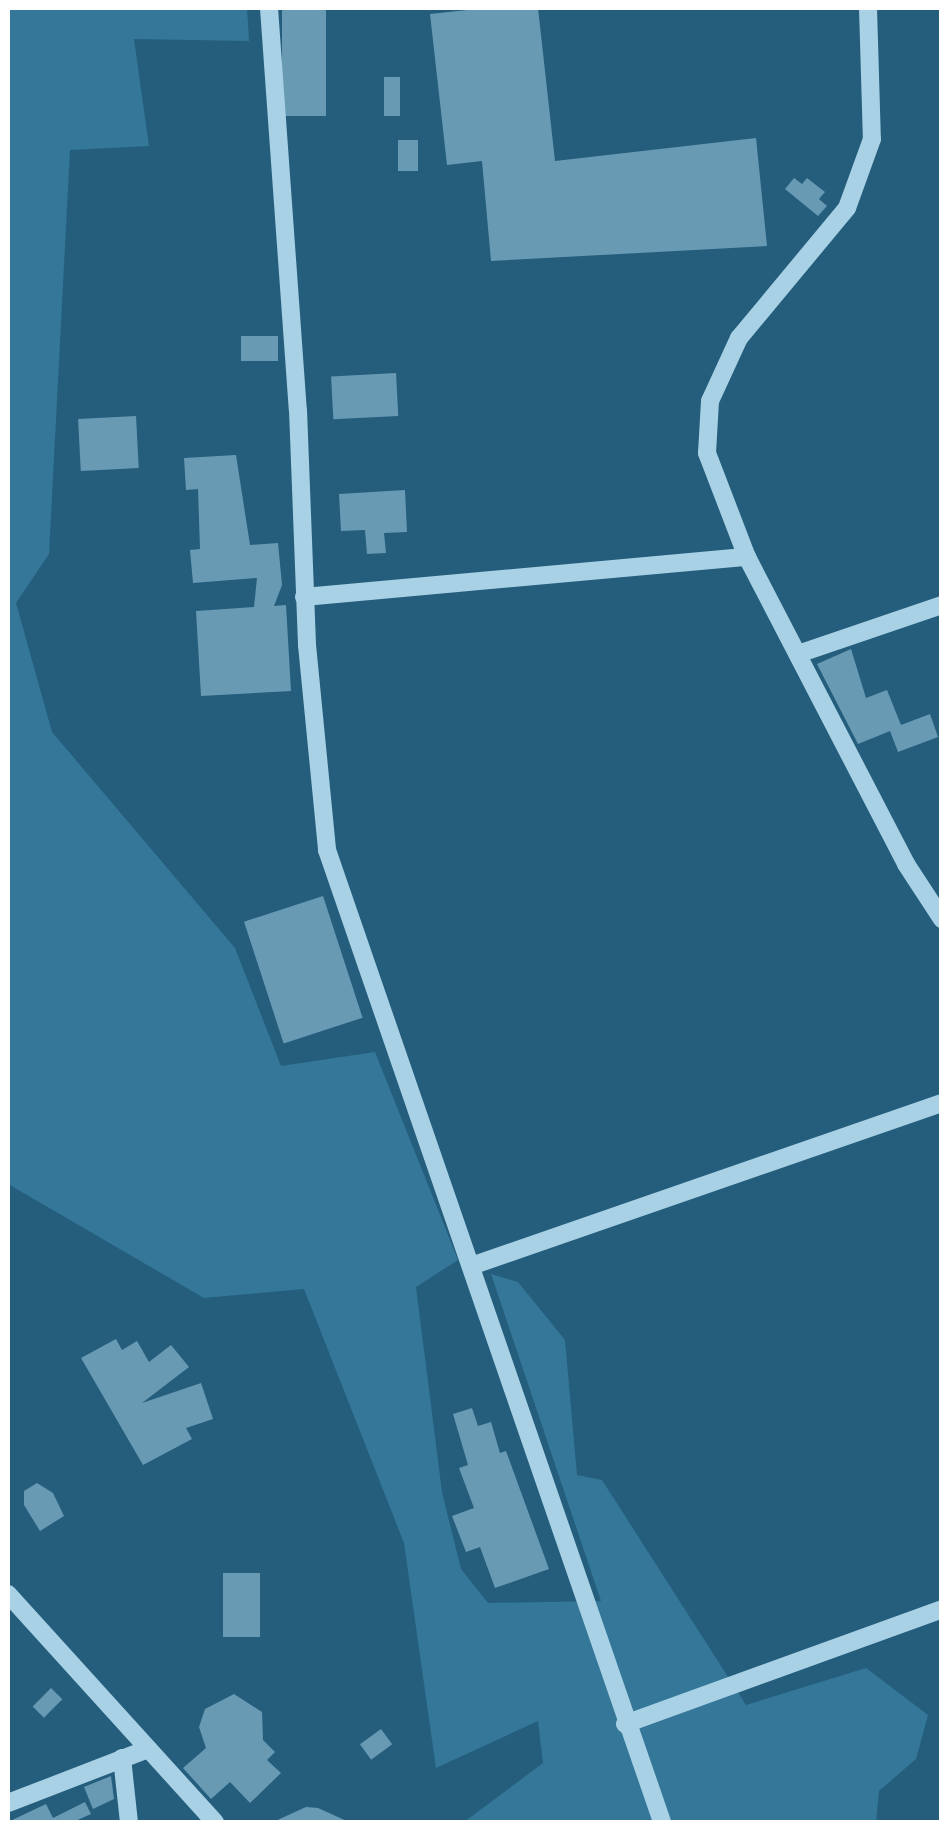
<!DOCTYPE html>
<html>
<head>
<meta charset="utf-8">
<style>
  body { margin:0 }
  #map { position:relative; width:949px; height:1830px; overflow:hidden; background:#245e7c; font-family:"Fira Sans",sans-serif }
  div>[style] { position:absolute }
  .green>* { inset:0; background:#347798 }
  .building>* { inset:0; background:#699ab4; transform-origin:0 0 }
  .minor>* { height:18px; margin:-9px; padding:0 9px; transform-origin:9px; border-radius:9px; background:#a8d1e5 }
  span { translate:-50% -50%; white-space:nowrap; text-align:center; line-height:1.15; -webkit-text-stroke:8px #245e7c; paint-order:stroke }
  .frame { position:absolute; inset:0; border:10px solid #fff; pointer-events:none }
</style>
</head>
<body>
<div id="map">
  <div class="green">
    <i style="clip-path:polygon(8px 8px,247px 8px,249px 41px,134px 39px,149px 146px,70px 150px,49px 554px,16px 603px,52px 732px,235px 948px,281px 1066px,375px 1052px,458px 1260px,416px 1287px,442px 1492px,461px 1569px,488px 1603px,601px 1601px,491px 1274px,518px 1282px,565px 1340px,577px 1475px,602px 1480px,746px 1705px,866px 1668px,928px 1715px,916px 1759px,879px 1791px,876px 1822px,464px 1822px,543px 1763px,538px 1721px,436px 1768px,404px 1543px,304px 1289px,204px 1298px,8px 1184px)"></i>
  </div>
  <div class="building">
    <i style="left:282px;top:8px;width:44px;height:108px"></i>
    <i style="clip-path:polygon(486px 8px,538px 8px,555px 161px,756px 138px,767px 246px,491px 261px,482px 161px,447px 165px,430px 14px)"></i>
    <i style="left:384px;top:77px;width:16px;height:39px"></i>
    <i style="left:398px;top:140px;width:20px;height:31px"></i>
    <i style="clip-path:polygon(794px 178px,802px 184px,807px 178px,825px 192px,819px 199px,827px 206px,818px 216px,785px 189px)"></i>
    <i style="left:241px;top:336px;width:37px;height:25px"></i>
    <i style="left:396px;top:373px;width:43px;height:65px;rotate:87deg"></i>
    <i style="left:136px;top:416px;width:52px;height:58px;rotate:87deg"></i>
    <i style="clip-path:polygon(236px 455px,250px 545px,278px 543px,282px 585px,274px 606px,286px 605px,291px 691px,201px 696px,196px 611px,254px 607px,257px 578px,193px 583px,190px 550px,200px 549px,198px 489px,186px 490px,184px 458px)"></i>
    <i style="clip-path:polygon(405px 490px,407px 532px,384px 533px,386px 553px,367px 554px,365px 530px,341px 531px,339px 494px)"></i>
    <i style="clip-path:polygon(851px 649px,866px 698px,887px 690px,901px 725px,930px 714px,938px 737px,898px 752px,890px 731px,858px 744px,817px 664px)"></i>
    <i style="left:323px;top:896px;width:128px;height:83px;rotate:72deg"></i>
    <i style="clip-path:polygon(116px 1339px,122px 1350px,137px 1341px,149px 1362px,171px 1345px,189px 1367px,142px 1403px,201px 1383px,213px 1419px,186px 1428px,192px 1439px,143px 1465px,81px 1358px)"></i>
    <i style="clip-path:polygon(472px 1408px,478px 1426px,491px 1422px,500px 1453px,506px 1451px,549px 1569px,495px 1588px,480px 1547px,466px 1552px,452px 1516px,474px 1508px,459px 1468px,468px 1465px,453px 1414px)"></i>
    <i style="clip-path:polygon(37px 1483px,53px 1493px,64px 1516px,40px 1531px,24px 1505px,24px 1491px)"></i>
    <i style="left:260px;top:1573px;width:64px;height:37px;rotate:90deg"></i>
    <i style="left:51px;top:1688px;width:16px;height:26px;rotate:45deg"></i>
    <i style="clip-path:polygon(234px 1694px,262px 1712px,263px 1740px,275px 1752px,267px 1760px,281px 1773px,250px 1803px,230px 1782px,211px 1799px,183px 1768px,206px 1748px,199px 1727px,205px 1709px)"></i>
    <i style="left:381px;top:1729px;width:19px;height:26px;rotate:54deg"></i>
    <i style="clip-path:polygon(111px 1776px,114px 1799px,93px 1809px,84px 1787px)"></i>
    <i style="clip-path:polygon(85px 1802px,91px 1814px,73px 1822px,8px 1822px,46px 1804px,53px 1818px)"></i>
    <i style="clip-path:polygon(306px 1807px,318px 1808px,349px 1822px,273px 1822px)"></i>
  </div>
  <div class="minor">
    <i style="left:269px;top:8px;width:403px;rotate:85.9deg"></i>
    <i style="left:298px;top:410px;width:235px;rotate:87.8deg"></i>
    <i style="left:307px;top:645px;width:206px;rotate:84.4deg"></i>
    <i style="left:327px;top:850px;width:1028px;rotate:70.98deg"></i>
    <i style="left:868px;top:8px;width:131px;rotate:88.3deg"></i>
    <i style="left:872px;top:139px;width:73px;rotate:109.9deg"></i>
    <i style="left:847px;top:208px;width:169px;rotate:129.7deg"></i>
    <i style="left:739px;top:338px;width:69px;rotate:114.7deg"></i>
    <i style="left:710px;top:401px;width:52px;rotate:93.3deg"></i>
    <i style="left:707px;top:453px;width:111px;rotate:69deg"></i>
    <i style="left:747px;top:557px;width:346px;rotate:62.6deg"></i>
    <i style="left:906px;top:864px;width:66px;rotate:56.8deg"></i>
    <i style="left:304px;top:597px;width:445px;rotate:-5.2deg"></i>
    <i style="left:798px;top:654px;width:152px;rotate:-18.8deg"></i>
    <i style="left:474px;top:1265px;width:495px;rotate:-19.1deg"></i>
    <i style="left:8px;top:1594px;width:308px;rotate:47.8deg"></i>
    <i style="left:625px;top:1724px;width:337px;rotate:-19.9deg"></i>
    <i style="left:122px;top:1758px;width:64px;rotate:83.8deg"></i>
    <i style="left:8px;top:1803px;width:150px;rotate:-21.1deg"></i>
  </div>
  <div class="frame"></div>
</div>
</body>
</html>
